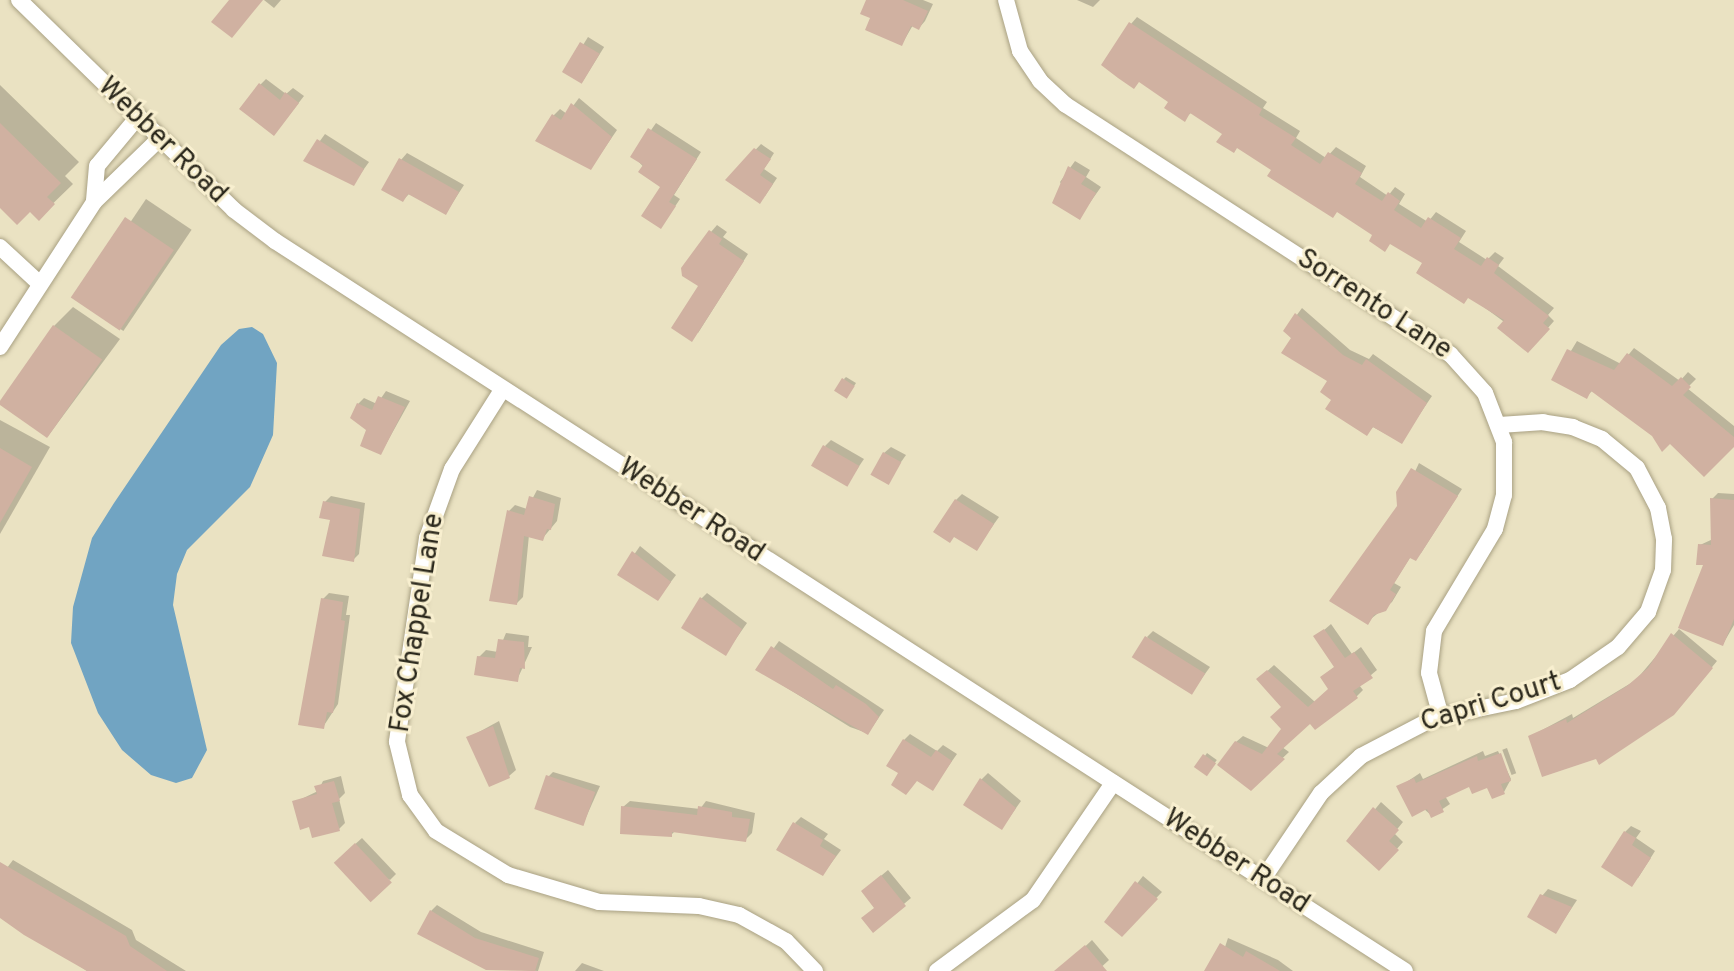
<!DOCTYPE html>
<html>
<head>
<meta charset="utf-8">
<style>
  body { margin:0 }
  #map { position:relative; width:1734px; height:971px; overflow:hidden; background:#eae2c2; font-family:Overpass,sans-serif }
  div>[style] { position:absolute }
  .water>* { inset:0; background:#71a4c2 }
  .shadow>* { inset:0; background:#0003; transform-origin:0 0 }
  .building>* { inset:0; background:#d0b1a1; transform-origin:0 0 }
  .roads { filter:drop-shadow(0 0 2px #a9a183) drop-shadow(0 0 2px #a9a183) }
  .street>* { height:16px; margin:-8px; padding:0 8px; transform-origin:8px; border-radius:8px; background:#fff }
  span { translate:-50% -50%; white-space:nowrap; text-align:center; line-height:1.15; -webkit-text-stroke:6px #f8efcf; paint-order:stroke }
  .street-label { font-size:28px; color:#2b281c }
</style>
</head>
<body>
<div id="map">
  <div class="water">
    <i style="clip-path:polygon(252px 327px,263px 334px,277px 363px,273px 435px,250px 487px,187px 550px,177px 574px,173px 605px,207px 750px,192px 778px,176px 783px,151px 775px,122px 750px,98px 713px,71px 643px,73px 607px,92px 538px,114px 503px,221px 345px,239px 329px)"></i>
  </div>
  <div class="shadow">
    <i style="clip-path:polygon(264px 0,281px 0,274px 8px)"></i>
    <i style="clip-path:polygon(875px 0,923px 0,933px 4px,925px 21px,919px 28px,913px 25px,902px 44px)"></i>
    <i style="clip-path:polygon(1077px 0,1100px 0,1093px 7px)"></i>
    <i style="clip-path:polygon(1137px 17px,1267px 102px,1263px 108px,1300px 131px,1296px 138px,1326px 158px,1336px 147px,1366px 166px,1360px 177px,1388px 196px,1395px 187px,1405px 194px,1399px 204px,1428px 222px,1436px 212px,1466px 231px,1459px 242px,1487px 260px,1495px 252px,1504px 258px,1498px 266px,1554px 308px,1548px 315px,1554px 321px,1534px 344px,1424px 263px,1192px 112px,1184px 119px,1131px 24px)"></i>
    <i style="left:588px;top:37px;width:19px;height:41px;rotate:32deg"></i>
    <i style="clip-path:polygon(266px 79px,286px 94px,293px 88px,304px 96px,280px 127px,260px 85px)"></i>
    <i style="clip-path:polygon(0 85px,79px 162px,65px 176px,73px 184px,38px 218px,30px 210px,0 205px)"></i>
    <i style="clip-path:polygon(579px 98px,617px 130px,591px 168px,538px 140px,554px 115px,560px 109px,567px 114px)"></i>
    <i style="clip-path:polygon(656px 123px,701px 152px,674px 195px,680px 199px,666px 220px,662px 186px,633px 156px)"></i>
    <i style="clip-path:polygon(325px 134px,369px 162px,354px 183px,306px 160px)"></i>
    <i style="clip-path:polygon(761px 144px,774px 153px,764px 169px,777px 178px,765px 196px,728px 179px)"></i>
    <i style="clip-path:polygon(407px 153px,464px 185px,446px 213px,409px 194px,403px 200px,401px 160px)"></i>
    <i style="clip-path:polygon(1075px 161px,1090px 170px,1086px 177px,1101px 187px,1079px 218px,1060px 182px)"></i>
    <i style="left:146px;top:199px;width:55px;height:122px;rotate:34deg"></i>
    <i style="clip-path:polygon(717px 225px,727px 232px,723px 237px,748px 254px,698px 333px,701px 286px,711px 232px)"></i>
    <i style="clip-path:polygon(73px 307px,120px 339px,48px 436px,54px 326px)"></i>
    <i style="clip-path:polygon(1302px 308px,1350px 350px,1369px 359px,1373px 354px,1432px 396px,1401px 442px,1373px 427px,1367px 433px,1334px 399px,1329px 381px,1285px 331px)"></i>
    <i style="clip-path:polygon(1577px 341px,1621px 364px,1634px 348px,1680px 381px,1688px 372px,1696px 379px,1687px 388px,1734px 426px,1734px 444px,1670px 441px,1593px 390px,1586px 397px,1554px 379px)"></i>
    <i style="clip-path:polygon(846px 377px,856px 383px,849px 394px,844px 379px)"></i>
    <i style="clip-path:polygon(386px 391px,410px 401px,381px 453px,358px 404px,364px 398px,377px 404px)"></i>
    <i style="clip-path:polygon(0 420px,50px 447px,0 534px)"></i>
    <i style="clip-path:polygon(831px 440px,864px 459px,847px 484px,825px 446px)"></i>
    <i style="clip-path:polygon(891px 447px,906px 455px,887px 482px,884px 453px)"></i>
    <i style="clip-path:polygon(1419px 463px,1462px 489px,1421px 553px,1411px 556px,1394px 583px,1401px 587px,1392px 602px,1367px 622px,1399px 506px)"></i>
    <i style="clip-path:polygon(537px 490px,561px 498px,557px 521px,542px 539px,529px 535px,523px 597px,517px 603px,509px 511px,515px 505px,527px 509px)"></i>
    <i style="clip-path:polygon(1718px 493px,1734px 494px,1734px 625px,1723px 644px,1700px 545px,1713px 539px,1712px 499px)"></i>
    <i style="clip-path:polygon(962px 494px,999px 517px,976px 549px,956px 500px)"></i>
    <i style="clip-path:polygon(331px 496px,365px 503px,359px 554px,353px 560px,325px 502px)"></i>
    <i style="clip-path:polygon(640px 546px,676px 575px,658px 599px,620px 575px)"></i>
    <i style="clip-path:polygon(329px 593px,349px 596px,346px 615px,350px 615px,338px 704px,323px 727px,323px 599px)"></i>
    <i style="clip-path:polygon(707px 593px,747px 623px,726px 653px,701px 599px)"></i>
    <i style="clip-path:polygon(1331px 624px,1352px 654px,1361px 647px,1377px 670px,1359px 685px,1363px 690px,1357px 696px,1315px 728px,1310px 722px,1282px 747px,1289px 752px,1251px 788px,1236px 742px,1243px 736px,1269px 748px,1283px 729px,1284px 706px,1259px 679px,1274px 665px,1315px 702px,1330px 688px,1322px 677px,1336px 666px,1316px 637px)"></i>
    <i style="clip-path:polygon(1679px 629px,1717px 661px,1680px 706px,1596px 757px,1531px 736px,1572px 714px,1573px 718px,1636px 680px)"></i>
    <i style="clip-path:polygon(1153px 631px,1210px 667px,1192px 692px,1147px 637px)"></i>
    <i style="clip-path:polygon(506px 633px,529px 636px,528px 647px,532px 647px,517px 680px,479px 657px,486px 650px,498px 652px)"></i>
    <i style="clip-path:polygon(779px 641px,884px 710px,873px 726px,867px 733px,850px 727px,758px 670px)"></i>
    <i style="clip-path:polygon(499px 721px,516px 770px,509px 776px,468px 738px)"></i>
    <i style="clip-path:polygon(910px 734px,937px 751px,943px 745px,957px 754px,933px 788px,901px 773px,904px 740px)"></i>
    <i style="left:1507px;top:748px;width:27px;height:5px;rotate:70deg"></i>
    <i style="clip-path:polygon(1483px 751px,1485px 756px,1498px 751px,1511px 779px,1504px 792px,1470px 784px,1445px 796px,1450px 804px,1432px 816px,1399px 787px,1420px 773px,1423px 779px)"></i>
    <i style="left:1207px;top:753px;width:12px;height:17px;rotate:35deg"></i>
    <i style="clip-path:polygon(553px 772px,600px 786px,583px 824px,547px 778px)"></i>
    <i style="clip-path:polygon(988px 773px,1021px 801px,1002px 828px,981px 780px)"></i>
    <i style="clip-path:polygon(341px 776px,345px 793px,339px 799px,345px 823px,339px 829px,295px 802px,318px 791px,323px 781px)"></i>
    <i style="clip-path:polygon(630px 801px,700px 809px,706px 801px,755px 813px,752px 833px,745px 840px,676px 830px,671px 835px,623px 807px)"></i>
    <i style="clip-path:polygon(1381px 802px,1403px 822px,1394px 833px,1403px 842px,1379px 869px,1349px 841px)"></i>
    <i style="clip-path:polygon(801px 817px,828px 834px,824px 839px,841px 850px,823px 874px,795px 823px)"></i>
    <i style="clip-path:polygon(1631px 826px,1641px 831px,1636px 838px,1655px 851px,1638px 878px,1625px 832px)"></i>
    <i style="clip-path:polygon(362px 838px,396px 874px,390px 880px,342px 856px)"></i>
    <i style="clip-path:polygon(13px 860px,132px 930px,136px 940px,186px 971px,87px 971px,0 913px,0 877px)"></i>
    <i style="clip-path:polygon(888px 870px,911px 898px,873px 930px,877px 907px,870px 885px)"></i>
    <i style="clip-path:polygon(1143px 876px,1162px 892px,1122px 934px,1107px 922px)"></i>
    <i style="clip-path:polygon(1548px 889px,1577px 900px,1556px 932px,1542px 896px)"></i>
    <i style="clip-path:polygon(437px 905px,481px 932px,544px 952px,538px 971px,487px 968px,431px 911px)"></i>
    <i style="clip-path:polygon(1228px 938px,1278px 960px,1293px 971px,1217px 971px)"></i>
    <i style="clip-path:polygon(1092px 940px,1109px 960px,1097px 971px,1059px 971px)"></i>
    <i style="clip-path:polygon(582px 963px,604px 971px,575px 971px)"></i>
  </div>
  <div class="building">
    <i style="clip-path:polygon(229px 0,263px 0,232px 38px,211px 22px)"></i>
    <i style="clip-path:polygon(866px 0,903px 0,928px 11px,919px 30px,911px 26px,902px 46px,865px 30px,870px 18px,860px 14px)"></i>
    <i style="clip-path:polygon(1129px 22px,1262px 109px,1259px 115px,1296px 138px,1291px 145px,1320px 164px,1328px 152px,1362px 173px,1355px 184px,1382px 201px,1388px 192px,1400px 201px,1394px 210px,1421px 228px,1428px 217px,1461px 238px,1454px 249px,1481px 266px,1487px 257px,1499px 265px,1494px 273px,1549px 316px,1543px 323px,1550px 329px,1528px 353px,1497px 328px,1504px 320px,1468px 298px,1464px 304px,1416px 273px,1422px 263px,1390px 244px,1385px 252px,1369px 241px,1372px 235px,1337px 212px,1333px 218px,1267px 176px,1271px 170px,1237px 148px,1234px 153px,1216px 142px,1222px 134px,1190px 113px,1185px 122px,1164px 108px,1168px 102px,1139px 82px,1134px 89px,1118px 78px,1101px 65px)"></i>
    <i style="left:580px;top:42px;width:23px;height:35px;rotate:31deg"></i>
    <i style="clip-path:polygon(259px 83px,280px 100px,285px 92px,299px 103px,274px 136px,239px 109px)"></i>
    <i style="clip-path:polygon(571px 103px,612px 137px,591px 170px,535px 141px,552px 114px,561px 120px)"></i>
    <i style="clip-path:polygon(0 123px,61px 183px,47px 197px,55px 204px,39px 221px,30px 212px,17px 225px,0 208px)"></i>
    <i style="clip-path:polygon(648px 128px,697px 159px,669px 202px,676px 206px,661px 229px,641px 216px,660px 187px,638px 172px,643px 165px,630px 157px)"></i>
    <i style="clip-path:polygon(317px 139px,364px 169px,354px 186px,303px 161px)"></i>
    <i style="clip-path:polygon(754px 148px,771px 159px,760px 175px,773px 184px,760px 204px,725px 180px)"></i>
    <i style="clip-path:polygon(399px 158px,459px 192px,446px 215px,408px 194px,403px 202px,381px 190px)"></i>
    <i style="clip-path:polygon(1068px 166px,1086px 177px,1081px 184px,1096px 193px,1080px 220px,1052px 203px)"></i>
    <i style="left:125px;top:217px;width:59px;height:97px;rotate:34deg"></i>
    <i style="clip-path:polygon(709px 230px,722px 239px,719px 244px,744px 261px,692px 342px,671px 328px,698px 286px,682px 276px,681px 268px)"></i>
    <i style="clip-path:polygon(1295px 313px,1343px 355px,1362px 365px,1366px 359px,1427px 403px,1402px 444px,1373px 427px,1367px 436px,1325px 409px,1331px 400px,1320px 392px,1327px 381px,1281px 353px,1291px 338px,1283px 331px)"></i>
    <i style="left:53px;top:325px;width:60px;height:96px;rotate:35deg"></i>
    <i style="clip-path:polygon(1567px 349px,1614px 370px,1627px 353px,1672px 386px,1681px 377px,1691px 387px,1683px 395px,1734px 437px,1734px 447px,1704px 477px,1670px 444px,1662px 452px,1652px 436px,1591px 391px,1587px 399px,1551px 380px)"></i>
    <i style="left:842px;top:378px;width:15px;height:15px;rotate:32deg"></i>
    <i style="clip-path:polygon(378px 396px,405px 407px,381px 455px,360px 446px,366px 430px,350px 418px,357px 403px,372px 410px)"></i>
    <i style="left:823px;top:445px;width:42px;height:24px;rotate:30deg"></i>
    <i style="clip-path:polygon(0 448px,32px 467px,0 523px)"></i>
    <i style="left:883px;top:452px;width:21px;height:26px;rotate:29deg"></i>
    <i style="clip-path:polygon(1411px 468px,1458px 496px,1416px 561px,1410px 558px,1390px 590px,1396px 594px,1386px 611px,1374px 615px,1368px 625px,1329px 601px,1397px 506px,1396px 492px)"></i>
    <i style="clip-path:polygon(529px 496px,555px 504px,551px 530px,547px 529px,543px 541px,524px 536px,517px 605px,489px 601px,507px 510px,524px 515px)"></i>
    <i style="clip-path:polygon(1710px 498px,1734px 500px,1734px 619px,1723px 646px,1678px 628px,1703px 565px,1696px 565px,1698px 544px,1711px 545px)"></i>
    <i style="clip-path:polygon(955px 499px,994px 524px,977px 551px,954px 537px,950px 543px,933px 532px)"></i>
    <i style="clip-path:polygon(323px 501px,360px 509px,354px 562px,322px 556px,330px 520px,319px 518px)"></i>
    <i style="clip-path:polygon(632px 551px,671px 582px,658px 601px,617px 575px)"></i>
    <i style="clip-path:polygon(700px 597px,742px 629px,726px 656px,681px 628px)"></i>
    <i style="clip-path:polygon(321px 598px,343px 602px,341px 620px,345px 621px,333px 713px,327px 712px,324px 729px,298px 725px)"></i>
    <i style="clip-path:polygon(1324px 629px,1345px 658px,1354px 652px,1373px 678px,1353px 691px,1358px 698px,1315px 730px,1310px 724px,1277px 754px,1285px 759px,1251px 791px,1217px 765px,1235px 741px,1262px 754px,1281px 729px,1270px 717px,1281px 707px,1256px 679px,1267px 670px,1308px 707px,1328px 689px,1320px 677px,1334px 667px,1313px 636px)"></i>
    <i style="clip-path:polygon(1671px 633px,1713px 668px,1674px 715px,1599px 765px,1596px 759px,1542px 777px,1528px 736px,1566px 719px,1567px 723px,1627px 686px,1648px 668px)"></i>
    <i style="left:1145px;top:636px;width:71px;height:25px;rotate:32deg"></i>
    <i style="clip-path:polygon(498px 639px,524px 642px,525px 669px,520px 668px,518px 682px,474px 675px,477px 656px,495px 658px)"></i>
    <i style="clip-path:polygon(771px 646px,833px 689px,836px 685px,866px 704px,879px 717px,868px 735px,755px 670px)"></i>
    <i style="clip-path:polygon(493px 726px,510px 778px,489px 787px,466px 737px)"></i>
    <i style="clip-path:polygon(903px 739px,931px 757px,936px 750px,952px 761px,933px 791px,917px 781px,906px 795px,891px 785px,898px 773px,886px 766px)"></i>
    <i style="clip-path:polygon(1501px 753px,1511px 781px,1501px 784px,1505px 794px,1492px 799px,1487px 788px,1472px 794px,1469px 787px,1439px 801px,1444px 812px,1431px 818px,1427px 809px,1412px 817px,1396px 786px,1414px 778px,1416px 783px,1477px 756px,1478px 761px)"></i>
    <i style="left:1203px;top:754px;width:16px;height:16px;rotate:35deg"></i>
    <i style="left:546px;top:775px;width:52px;height:36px;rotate:19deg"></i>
    <i style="clip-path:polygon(980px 778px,1016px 808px,1002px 830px,963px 805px)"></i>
    <i style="clip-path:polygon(334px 781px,340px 801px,332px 803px,340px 831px,312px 838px,309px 827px,300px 830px,292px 801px,317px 794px,314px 786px)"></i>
    <i style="clip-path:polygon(621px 806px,697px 815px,698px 806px,732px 812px,732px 817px,750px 819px,746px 842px,672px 832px,672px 837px,620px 834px)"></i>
    <i style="clip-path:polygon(1373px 807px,1399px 830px,1389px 841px,1399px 850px,1379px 871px,1346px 841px)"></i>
    <i style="clip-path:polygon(793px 822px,823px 840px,820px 846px,836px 856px,823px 876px,776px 850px)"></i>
    <i style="clip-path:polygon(1624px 831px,1636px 838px,1632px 845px,1651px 858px,1632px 887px,1601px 867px)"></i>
    <i style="left:355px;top:843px;width:54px;height:29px;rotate:47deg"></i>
    <i style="clip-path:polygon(0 862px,126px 936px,130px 946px,167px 971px,87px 971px,24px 935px,0 918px)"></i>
    <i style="clip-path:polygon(881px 875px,906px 906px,873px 933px,861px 918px,874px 908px,861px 891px)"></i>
    <i style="clip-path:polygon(1135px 881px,1158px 899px,1122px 937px,1104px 922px)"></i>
    <i style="clip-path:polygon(1540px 894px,1572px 907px,1556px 934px,1527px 917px)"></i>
    <i style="clip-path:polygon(430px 910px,475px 938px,539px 958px,535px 971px,486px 970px,417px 934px)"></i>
    <i style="clip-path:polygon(1220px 943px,1243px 957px,1246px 951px,1280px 971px,1204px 971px)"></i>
    <i style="clip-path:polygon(1085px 945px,1107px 971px,1054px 971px)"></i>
  </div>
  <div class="roads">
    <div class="street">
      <i style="left:19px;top:0;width:301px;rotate:44.3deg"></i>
      <i style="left:234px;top:210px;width:51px;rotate:37.1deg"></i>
      <i style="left:275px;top:241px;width:1345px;rotate:32.86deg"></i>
      <i style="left:1006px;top:0;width:53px;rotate:74.6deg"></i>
      <i style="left:1020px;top:51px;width:36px;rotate:56deg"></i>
      <i style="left:1040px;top:81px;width:35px;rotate:43deg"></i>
      <i style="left:1066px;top:105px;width:458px;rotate:33deg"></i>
      <i style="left:1450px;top:354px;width:52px;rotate:48.1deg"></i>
      <i style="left:1485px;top:393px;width:53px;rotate:68.8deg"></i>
      <i style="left:1504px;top:442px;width:53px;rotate:90deg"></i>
      <i style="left:1504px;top:495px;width:35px;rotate:105deg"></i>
      <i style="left:1495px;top:529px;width:119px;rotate:120.9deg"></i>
      <i style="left:1434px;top:631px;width:42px;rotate:96.8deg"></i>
      <i style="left:1429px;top:673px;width:46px;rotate:74.7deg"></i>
      <i style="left:137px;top:118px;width:62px;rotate:129.8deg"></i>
      <i style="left:97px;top:166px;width:36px;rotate:95deg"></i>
      <i style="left:94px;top:202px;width:91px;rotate:-44.1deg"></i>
      <i style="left:0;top:247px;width:54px;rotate:42.8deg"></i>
      <i style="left:0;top:347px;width:173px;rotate:-57deg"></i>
      <i style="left:502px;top:390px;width:93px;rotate:122.3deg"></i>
      <i style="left:452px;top:469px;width:73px;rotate:109.9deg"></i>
      <i style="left:427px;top:538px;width:206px;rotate:98.4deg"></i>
      <i style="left:397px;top:742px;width:55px;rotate:76.2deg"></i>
      <i style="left:410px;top:795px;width:44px;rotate:54.2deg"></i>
      <i style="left:436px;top:831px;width:84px;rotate:31.4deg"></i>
      <i style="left:508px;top:875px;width:95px;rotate:16.5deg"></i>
      <i style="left:599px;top:902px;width:100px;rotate:2.3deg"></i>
      <i style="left:699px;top:906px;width:41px;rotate:12.7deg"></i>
      <i style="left:739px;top:915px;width:54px;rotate:29deg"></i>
      <i style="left:786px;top:941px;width:42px;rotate:46deg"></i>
      <i style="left:1263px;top:879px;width:104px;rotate:-56deg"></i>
      <i style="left:1321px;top:793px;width:54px;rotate:-42.8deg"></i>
      <i style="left:1361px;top:756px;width:82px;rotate:-27.5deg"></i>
      <i style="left:1434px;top:718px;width:84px;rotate:-11.7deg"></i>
      <i style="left:1516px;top:701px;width:58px;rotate:-21.3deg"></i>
      <i style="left:1570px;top:680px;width:58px;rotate:-34.5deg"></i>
      <i style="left:1618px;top:647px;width:46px;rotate:-49.4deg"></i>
      <i style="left:1648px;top:612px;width:45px;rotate:-70.3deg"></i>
      <i style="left:1663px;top:570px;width:31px;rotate:-88deg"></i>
      <i style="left:1664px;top:539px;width:32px;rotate:-101deg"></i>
      <i style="left:1658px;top:508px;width:45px;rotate:-117.7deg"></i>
      <i style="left:1637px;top:468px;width:45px;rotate:-140.4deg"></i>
      <i style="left:1602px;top:439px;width:31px;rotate:-158deg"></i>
      <i style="left:1573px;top:427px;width:30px;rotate:-171deg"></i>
      <i style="left:1543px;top:422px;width:43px;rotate:176deg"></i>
      <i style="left:937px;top:971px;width:119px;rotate:-36.5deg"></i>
      <i style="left:1033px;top:900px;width:142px;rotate:-55.6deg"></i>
    </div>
  </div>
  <div class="street-label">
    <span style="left:162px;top:141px;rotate:44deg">Webber Road</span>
    <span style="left:1374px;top:305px;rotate:33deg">Sorrento Lane</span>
    <span style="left:691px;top:511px;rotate:33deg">Webber Road</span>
    <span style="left:418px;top:623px;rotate:-81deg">Fox Chappel Lane</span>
    <span style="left:1491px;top:703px;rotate:-17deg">Capri Court</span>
    <span style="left:1236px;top:862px;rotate:33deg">Webber Road</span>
  </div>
</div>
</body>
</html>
